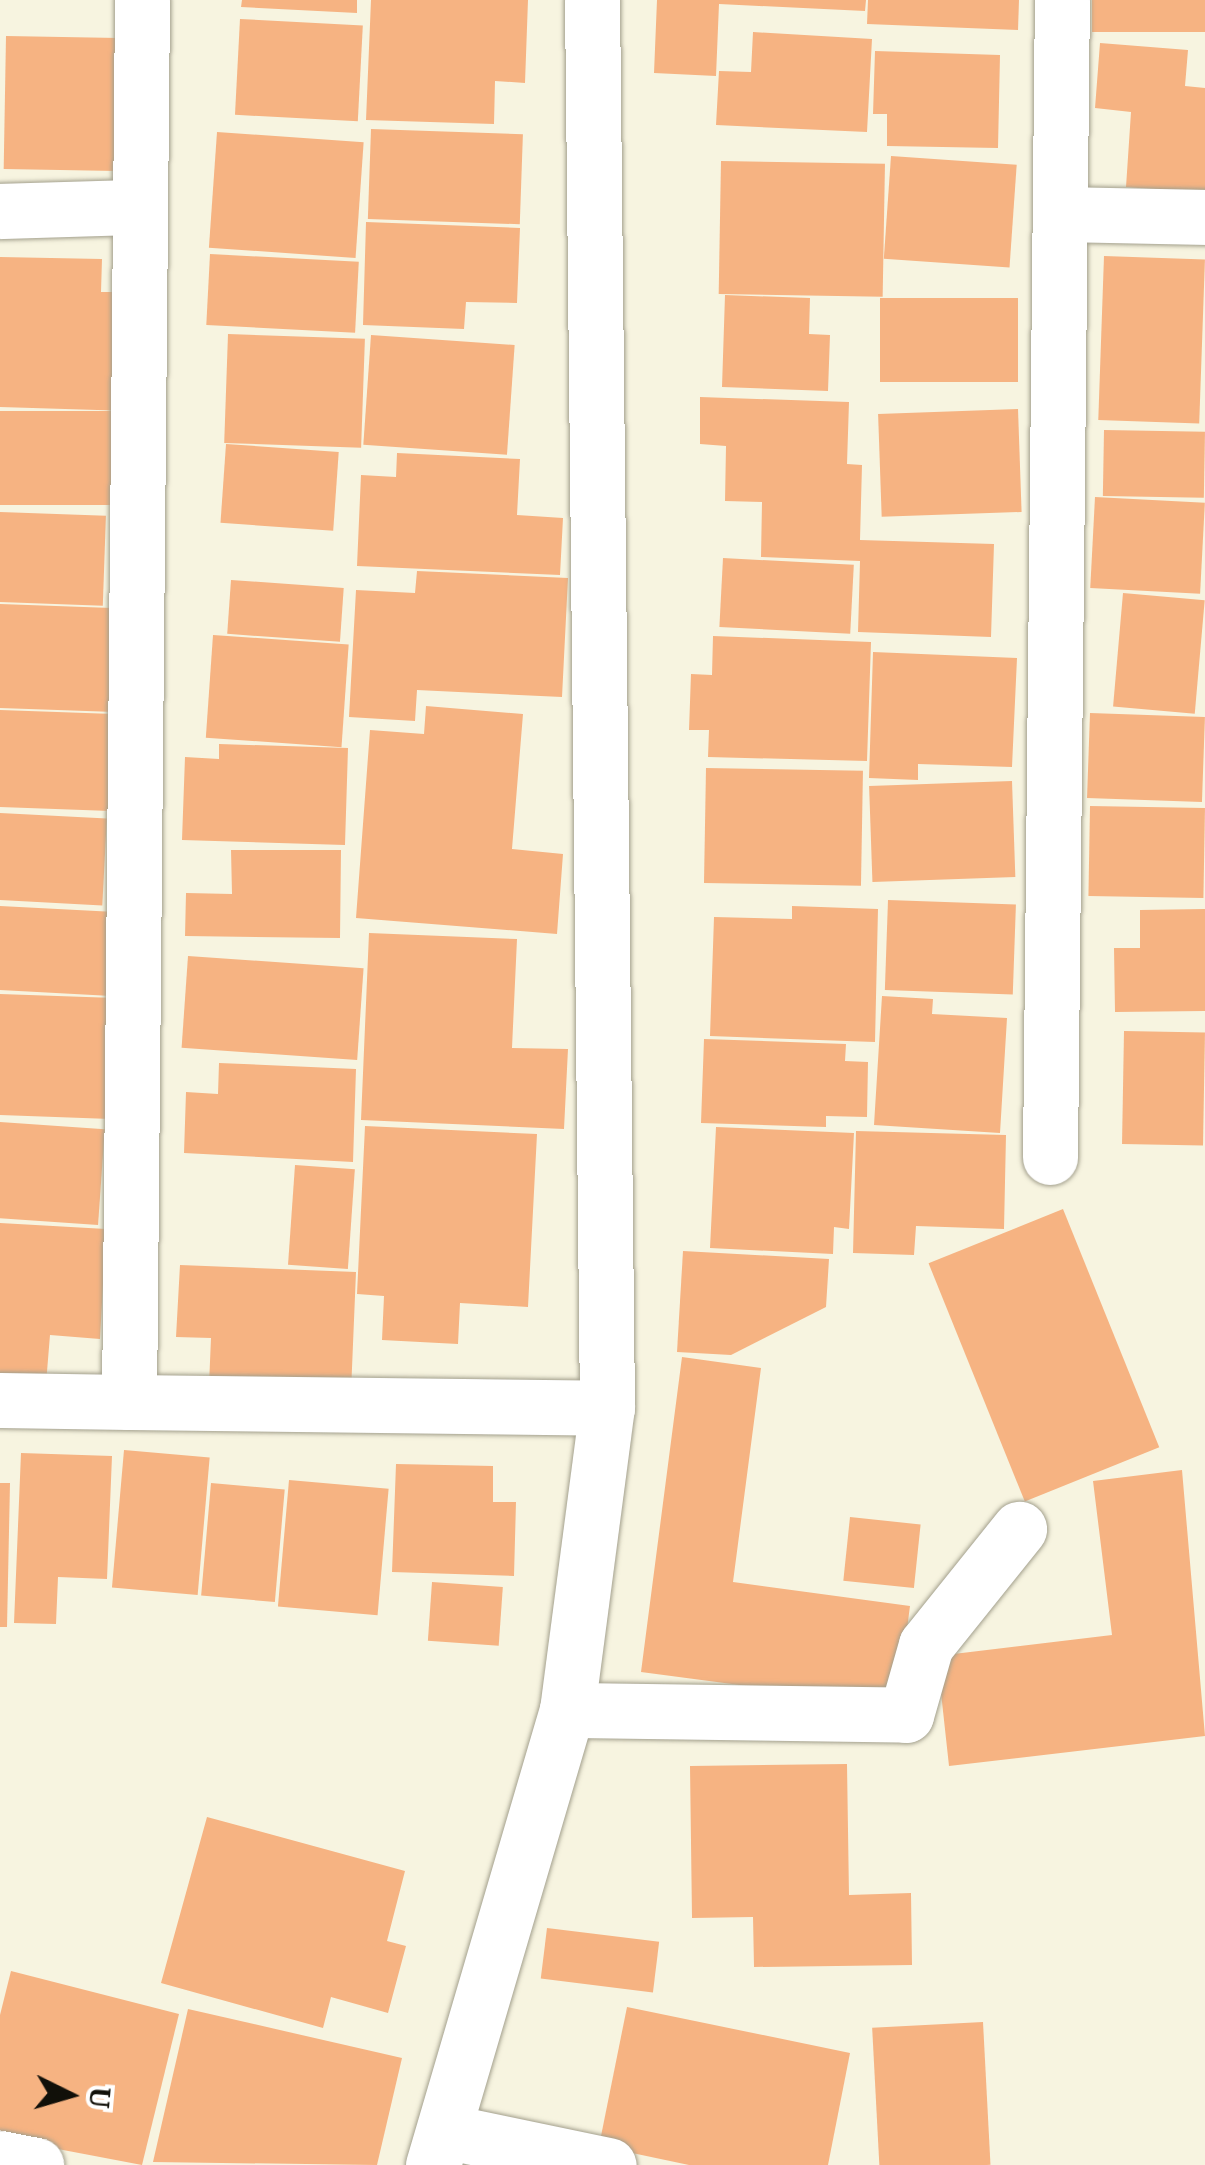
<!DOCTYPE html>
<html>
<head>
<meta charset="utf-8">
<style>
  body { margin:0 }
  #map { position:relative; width:1205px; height:2165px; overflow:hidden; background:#f7f4e0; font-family:"IBM Plex Serif",serif }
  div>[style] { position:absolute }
  .building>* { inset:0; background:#f6b382; transform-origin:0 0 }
  .roads { filter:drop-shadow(0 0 2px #a3a08d) drop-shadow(0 0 2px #a3a08d) }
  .minor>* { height:55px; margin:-27.5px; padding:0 27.5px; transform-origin:27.5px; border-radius:27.5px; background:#fff }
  span { translate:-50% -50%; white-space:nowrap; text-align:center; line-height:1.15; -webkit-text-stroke:10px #fff; paint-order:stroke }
  .north { position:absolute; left:20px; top:2045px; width:100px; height:100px; -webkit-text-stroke:8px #fff; paint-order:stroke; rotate:95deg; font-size:28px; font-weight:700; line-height:40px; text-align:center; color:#111009 }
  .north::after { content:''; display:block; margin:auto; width:35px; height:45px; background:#111009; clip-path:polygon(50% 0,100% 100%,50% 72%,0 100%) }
</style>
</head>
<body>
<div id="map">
  <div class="building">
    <i style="clip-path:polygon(242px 0,357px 0,357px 13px,241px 7px)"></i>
    <i style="clip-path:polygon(371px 0,528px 0,525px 83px,495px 81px,494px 124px,366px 120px)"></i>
    <i style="clip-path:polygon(657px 0,866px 0,865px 11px,719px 4px,716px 76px,654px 73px)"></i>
    <i style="clip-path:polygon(868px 0,1019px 0,1018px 30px,867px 24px)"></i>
    <i style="left:1092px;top:0;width:113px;height:32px"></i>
    <i style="left:240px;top:19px;width:123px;height:96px;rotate:3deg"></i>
    <i style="clip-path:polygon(753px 32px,872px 39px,867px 132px,716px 125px,719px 71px,751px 72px)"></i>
    <i style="left:6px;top:36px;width:127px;height:133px;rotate:1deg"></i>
    <i style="clip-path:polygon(1100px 43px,1188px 50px,1185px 86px,1205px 88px,1205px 193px,1126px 187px,1131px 112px,1095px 108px)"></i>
    <i style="clip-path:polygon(875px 51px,1000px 55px,998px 148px,887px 146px,887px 114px,873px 114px)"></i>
    <i style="left:371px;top:129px;width:152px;height:90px;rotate:2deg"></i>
    <i style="left:217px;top:132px;width:147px;height:116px;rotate:4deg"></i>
    <i style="left:891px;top:156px;width:126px;height:103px;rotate:4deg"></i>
    <i style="left:721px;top:161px;width:164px;height:133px;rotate:1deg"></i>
    <i style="clip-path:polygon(366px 222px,520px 228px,517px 303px,466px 302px,464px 329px,363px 325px)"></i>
    <i style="left:210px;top:254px;width:149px;height:71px;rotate:3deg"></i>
    <i style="left:1104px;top:256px;width:101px;height:164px;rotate:2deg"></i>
    <i style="clip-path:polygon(0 257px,102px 259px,101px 292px,133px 292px,130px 411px,0 407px)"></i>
    <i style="clip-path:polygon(725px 295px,810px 298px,809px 334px,830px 335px,828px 391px,722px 387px)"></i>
    <i style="left:1018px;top:298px;width:84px;height:138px;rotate:90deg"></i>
    <i style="left:228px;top:334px;width:137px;height:109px;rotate:2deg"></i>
    <i style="left:371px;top:335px;width:144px;height:110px;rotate:4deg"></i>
    <i style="clip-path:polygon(700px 397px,849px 402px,847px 464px,862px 465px,860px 540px,994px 544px,991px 637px,858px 632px,860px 561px,761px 557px,762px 502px,725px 501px,726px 446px,700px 444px)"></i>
    <i style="left:1018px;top:409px;width:103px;height:140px;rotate:88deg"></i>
    <i style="left:0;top:411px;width:132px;height:94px"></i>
    <i style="left:1104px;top:430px;width:101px;height:66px;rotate:1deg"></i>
    <i style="left:226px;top:444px;width:113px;height:79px;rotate:4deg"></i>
    <i style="clip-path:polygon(397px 453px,520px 459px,517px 515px,563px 518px,560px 575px,357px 566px,361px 475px,396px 477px)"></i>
    <i style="left:1095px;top:497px;width:110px;height:91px;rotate:3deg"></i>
    <i style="left:0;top:512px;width:106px;height:90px;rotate:2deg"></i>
    <i style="left:723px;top:558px;width:131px;height:69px;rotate:3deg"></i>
    <i style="clip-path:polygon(417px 571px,568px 578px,562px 697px,417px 690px,415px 721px,349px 717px,356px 590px,415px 593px)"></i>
    <i style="left:231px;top:580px;width:113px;height:54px;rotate:4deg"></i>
    <i style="left:1123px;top:593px;width:82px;height:114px;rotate:5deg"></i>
    <i style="left:0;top:604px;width:126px;height:104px;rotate:2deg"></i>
    <i style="left:213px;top:635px;width:136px;height:103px;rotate:4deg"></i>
    <i style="clip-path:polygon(713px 636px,871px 642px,867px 761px,708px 757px,709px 730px,689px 730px,691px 674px,712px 675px)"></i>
    <i style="clip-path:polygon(873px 652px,1017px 658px,1012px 767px,918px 764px,918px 780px,869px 778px)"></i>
    <i style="clip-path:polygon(426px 706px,523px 714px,512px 849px,563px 854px,557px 934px,356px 918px,370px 730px,424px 734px)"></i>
    <i style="left:0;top:710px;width:128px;height:97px;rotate:2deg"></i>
    <i style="left:1090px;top:713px;width:115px;height:85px;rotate:2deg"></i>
    <i style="clip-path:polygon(219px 744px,348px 748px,345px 845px,182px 840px,185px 757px,219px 759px)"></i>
    <i style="left:706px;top:768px;width:157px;height:115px;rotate:1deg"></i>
    <i style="left:1012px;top:781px;width:96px;height:143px;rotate:88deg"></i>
    <i style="left:1090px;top:806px;width:115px;height:90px;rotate:1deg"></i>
    <i style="left:0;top:813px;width:107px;height:87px;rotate:3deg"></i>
    <i style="clip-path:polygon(231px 850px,341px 850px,340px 938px,185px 936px,186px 893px,232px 894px)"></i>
    <i style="left:888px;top:900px;width:128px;height:90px;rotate:2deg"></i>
    <i style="left:0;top:906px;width:130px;height:84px;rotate:3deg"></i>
    <i style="clip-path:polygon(792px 906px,878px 909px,875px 1042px,710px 1036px,714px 917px,792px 919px)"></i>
    <i style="clip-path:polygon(1205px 909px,1205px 1011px,1115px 1012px,1114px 948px,1140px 948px,1140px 910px)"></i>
    <i style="clip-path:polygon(369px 933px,517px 939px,512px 1048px,568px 1049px,564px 1129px,361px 1120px)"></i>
    <i style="left:188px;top:956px;width:176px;height:92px;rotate:4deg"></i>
    <i style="left:0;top:994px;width:115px;height:121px;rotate:2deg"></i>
    <i style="clip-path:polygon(882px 996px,933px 999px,932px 1014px,1007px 1018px,1000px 1133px,874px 1125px)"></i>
    <i style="left:1124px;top:1031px;width:81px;height:113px;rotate:1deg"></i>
    <i style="clip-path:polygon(704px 1039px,846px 1044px,845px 1061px,868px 1062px,867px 1117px,826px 1116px,826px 1127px,701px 1123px)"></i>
    <i style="clip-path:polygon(219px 1063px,356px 1069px,353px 1162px,184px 1153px,186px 1092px,218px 1094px)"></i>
    <i style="left:0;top:1122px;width:105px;height:96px;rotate:4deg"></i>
    <i style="clip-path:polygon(365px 1126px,537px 1134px,528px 1307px,460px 1303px,458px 1344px,382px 1340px,384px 1296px,357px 1294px)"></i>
    <i style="clip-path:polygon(716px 1127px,854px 1133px,849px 1229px,834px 1227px,833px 1254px,710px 1248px)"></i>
    <i style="clip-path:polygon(856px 1131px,1006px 1135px,1004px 1229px,916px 1226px,914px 1255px,853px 1253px)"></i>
    <i style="left:295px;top:1165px;width:60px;height:100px;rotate:4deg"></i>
    <i style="left:1063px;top:1209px;width:257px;height:145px;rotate:68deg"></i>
    <i style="clip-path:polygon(0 1223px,106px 1229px,100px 1339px,50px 1335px,45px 1396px,0 1393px)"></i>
    <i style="clip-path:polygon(683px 1251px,829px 1259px,826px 1307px,731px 1355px,677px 1352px)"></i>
    <i style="clip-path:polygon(180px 1265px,356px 1272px,351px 1392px,209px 1385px,211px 1338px,176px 1337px)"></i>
    <i style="clip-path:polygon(682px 1357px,761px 1368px,733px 1582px,910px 1606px,897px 1706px,641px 1672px)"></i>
    <i style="left:124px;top:1450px;width:86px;height:138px;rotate:5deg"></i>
    <i style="clip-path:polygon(21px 1453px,112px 1456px,107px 1579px,58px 1577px,56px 1624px,14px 1623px)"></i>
    <i style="clip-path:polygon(396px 1464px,493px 1466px,493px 1502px,516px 1502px,514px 1576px,392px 1572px)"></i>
    <i style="clip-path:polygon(1182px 1470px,1205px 1736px,949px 1766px,937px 1656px,1112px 1635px,1093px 1481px)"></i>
    <i style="left:289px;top:1480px;width:100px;height:127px;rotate:5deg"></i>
    <i style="clip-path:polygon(0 1483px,10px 1483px,7px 1627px,0 1627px)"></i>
    <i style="left:211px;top:1483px;width:74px;height:113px;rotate:5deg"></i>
    <i style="left:850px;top:1517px;width:71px;height:64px;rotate:6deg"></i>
    <i style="left:432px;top:1582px;width:71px;height:59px;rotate:4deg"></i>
    <i style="clip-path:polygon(847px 1764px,849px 1895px,911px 1893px,912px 1965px,754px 1967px,753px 1917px,692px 1918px,690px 1766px)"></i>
    <i style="clip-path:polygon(207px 1817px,405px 1871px,387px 1941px,406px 1946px,388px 2013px,331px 1997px,323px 2028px,161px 1983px)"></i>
    <i style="left:547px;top:1928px;width:113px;height:51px;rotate:7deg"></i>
    <i style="clip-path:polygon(11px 1971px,179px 2014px,142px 2165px,0 2138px,0 2015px)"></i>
    <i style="clip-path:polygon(627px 2007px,850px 2053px,828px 2165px,689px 2165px,599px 2146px)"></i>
    <i style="clip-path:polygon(188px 2009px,402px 2058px,377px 2165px,153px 2162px)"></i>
    <i style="left:983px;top:2022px;width:143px;height:111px;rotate:87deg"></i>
  </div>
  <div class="roads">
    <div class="minor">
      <i style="left:142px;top:0;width:1402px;rotate:90.53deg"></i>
      <i style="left:129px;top:1402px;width:478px;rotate:0.7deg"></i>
      <i style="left:0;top:211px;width:138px;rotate:-1.7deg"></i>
      <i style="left:1063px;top:214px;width:142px;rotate:1.2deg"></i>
      <i style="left:1050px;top:1157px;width:1157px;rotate:-89.41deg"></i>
      <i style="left:0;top:1400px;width:129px;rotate:0.9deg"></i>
      <i style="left:567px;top:1710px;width:339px;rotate:0.8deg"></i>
      <i style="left:906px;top:1715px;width:73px;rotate:-74.1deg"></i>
      <i style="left:926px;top:1645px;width:149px;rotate:-51.3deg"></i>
      <i style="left:449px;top:2132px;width:163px;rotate:11.7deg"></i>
      <i style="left:0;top:2158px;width:37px;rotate:11deg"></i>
      <i style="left:433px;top:2165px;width:474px;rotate:-73.6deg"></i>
      <i style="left:567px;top:1710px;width:305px;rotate:-82.5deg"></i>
      <i style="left:607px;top:1408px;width:1408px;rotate:-90.61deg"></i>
    </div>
  </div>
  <div class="north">U</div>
</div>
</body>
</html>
